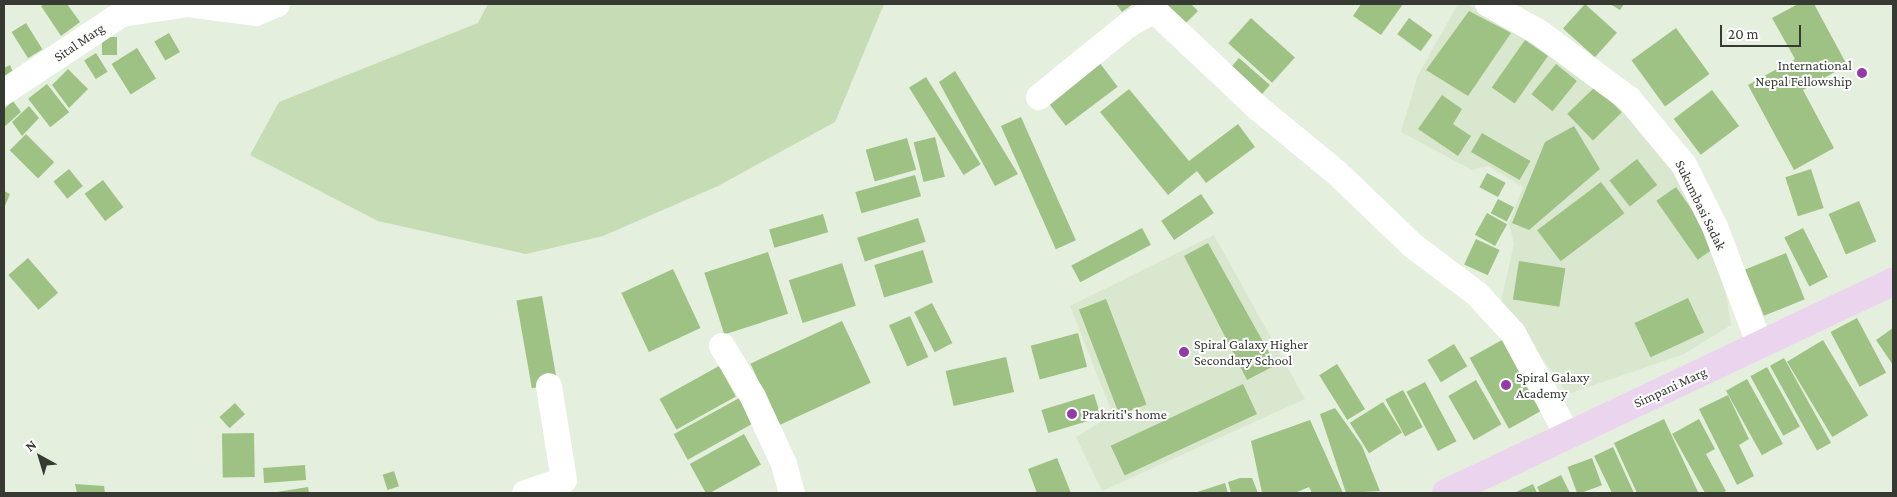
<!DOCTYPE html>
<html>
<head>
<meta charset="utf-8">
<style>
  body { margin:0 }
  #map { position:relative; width:1897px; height:497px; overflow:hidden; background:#e4efdd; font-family:"Crimson Pro",serif }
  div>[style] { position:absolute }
  .built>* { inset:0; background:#d8e7ce }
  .green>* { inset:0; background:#c5dcb4 }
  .building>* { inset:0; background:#9ec283; transform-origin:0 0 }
  .minor>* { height:26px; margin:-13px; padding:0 13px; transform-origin:13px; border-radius:13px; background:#fff }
  .secondary>* { height:28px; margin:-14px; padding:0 14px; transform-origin:14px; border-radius:14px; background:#ebd5ee }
  .dots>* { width:14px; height:14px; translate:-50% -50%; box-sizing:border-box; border:2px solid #fff; border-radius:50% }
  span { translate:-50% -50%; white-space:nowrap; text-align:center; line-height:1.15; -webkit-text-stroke:4px #fff; paint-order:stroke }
  .street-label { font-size:14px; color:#363a33 }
  .poi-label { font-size:14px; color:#363a33 }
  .right { translate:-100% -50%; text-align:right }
  .left { translate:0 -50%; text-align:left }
  .frame { position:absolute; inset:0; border:5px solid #363a33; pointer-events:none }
  .north { position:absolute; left:15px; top:432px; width:50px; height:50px; -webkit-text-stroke:4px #fff; paint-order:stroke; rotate:321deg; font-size:14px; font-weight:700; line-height:20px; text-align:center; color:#363a33 }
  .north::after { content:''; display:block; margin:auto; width:18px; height:22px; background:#363a33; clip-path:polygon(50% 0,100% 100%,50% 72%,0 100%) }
  .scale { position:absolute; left:1720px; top:25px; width:81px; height:22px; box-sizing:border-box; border:2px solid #363a33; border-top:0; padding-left:6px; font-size:15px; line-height:18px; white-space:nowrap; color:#363a33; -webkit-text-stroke:4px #fff; paint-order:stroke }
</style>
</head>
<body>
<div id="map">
  <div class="built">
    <i style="clip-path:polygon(1458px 4px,1466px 4px,1497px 18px,1631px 112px,1684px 187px,1718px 246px,1731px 325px,1684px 354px,1568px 394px,1501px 301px,1514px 244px,1509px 223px,1523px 187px,1488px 166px,1472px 170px,1401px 132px,1418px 75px)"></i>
    <i style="clip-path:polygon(1214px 235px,1305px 399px,1102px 491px,1076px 437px,1113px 415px,1070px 306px)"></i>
  </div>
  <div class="green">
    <i style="clip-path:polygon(488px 4px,884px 4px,835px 122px,718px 186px,603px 236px,526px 254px,378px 221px,250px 155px,279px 102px,478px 23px)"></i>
  </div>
  <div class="building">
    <i style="clip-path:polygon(45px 4px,67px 4px,80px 22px,61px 36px,41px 6px)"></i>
    <i style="clip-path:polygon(1116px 4px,1133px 4px,1122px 12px)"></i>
    <i style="clip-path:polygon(1166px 4px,1191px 4px,1198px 11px,1179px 30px)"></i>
    <i style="clip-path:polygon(1361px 4px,1403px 4px,1381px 35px,1353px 16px)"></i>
    <i style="left:1585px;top:4px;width:43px;height:33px;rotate:42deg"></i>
    <i style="clip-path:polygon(1610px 4px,1624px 4px,1620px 10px)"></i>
    <i style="clip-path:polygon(1798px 4px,1814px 4px,1847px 65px,1803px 90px,1834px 148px,1794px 170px,1748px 85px,1795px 59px,1772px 18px)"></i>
    <i style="clip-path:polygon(1469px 11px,1511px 33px,1468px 96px,1426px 70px)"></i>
    <i style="left:1251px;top:18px;width:59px;height:34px;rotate:42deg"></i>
    <i style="left:1409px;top:18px;width:29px;height:20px;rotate:36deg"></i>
    <i style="left:26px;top:23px;width:31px;height:17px;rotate:58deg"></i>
    <i style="left:1676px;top:28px;width:57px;height:55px;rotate:54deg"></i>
    <i style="left:169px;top:33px;width:22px;height:17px;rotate:60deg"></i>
    <i style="left:117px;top:37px;width:18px;height:15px;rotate:90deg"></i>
    <i style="left:1525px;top:40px;width:28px;height:58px;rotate:35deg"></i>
    <i style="left:137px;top:48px;width:36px;height:30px;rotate:58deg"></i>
    <i style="left:96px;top:53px;width:22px;height:14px;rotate:58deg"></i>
    <i style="left:1096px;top:58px;width:36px;height:65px;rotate:53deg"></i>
    <i style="left:1239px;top:58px;width:41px;height:19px;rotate:41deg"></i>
    <i style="left:1556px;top:64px;width:27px;height:39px;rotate:39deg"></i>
    <i style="clip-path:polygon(10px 65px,17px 81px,4px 87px,4px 68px)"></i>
    <i style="clip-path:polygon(68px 69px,88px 89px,69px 108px,52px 85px)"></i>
    <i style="clip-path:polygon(955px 71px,1018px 174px,995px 186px,939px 82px)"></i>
    <i style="left:926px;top:77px;width:103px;height:20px;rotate:58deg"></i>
    <i style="left:47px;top:84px;width:36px;height:24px;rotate:52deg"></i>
    <i style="left:1596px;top:86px;width:37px;height:40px;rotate:46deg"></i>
    <i style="clip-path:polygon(1129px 89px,1189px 161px,1238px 124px,1255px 147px,1206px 183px,1197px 171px,1168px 195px,1100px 112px)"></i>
    <i style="left:1712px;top:90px;width:45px;height:48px;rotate:53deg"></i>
    <i style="clip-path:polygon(1442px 95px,1462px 109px,1453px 124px,1471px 136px,1458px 156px,1418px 129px)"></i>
    <i style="clip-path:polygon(13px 101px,21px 112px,4px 127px,4px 109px)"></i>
    <i style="clip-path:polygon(29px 106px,39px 118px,22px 136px,12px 122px)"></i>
    <i style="left:1021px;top:117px;width:135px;height:22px;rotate:66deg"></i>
    <i style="clip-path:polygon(1574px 126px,1600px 169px,1529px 230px,1512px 223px,1545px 142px)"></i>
    <i style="left:1482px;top:133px;width:56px;height:22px;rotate:30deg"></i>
    <i style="left:26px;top:134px;width:40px;height:23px;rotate:45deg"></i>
    <i style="left:935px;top:137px;width:41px;height:22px;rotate:76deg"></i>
    <i style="left:907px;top:138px;width:33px;height:43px;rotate:74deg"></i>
    <i style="left:1637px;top:159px;width:33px;height:35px;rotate:52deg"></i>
    <i style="left:69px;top:169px;width:22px;height:20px;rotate:51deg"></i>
    <i style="left:1811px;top:169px;width:41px;height:27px;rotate:72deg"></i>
    <i style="left:1487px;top:173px;width:21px;height:16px;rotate:28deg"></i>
    <i style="left:915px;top:175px;width:22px;height:62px;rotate:74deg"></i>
    <i style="left:103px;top:180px;width:34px;height:23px;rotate:53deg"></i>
    <i style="left:1601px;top:182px;width:39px;height:80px;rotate:53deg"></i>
    <i style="left:1676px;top:187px;width:72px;height:24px;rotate:55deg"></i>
    <i style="clip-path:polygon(4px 191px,10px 194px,4px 208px)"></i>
    <i style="left:1201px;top:194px;width:23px;height:48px;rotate:56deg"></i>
    <i style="left:1498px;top:199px;width:18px;height:16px;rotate:27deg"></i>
    <i style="left:1859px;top:201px;width:44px;height:33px;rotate:67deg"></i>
    <i style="left:1487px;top:213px;width:23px;height:25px;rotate:29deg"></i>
    <i style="left:823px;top:214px;width:19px;height:56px;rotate:74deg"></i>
    <i style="left:918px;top:218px;width:25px;height:64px;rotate:72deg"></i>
    <i style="left:1142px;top:228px;width:19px;height:80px;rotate:62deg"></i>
    <i style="left:1803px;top:228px;width:55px;height:21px;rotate:63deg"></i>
    <i style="left:1476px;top:239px;width:26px;height:28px;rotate:25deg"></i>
    <i style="clip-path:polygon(1208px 243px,1276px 365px,1247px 380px,1184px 256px)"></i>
    <i style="left:923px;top:250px;width:34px;height:51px;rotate:73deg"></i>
    <i style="left:768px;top:252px;width:65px;height:67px;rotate:72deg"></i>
    <i style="left:1786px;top:253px;width:50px;height:44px;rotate:68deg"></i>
    <i style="left:28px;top:258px;width:46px;height:26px;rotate:49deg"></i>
    <i style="left:1519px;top:261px;width:47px;height:39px;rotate:9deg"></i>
    <i style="left:842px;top:263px;width:45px;height:56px;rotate:72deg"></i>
    <i style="left:673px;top:269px;width:65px;height:57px;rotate:65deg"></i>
    <i style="left:542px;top:296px;width:89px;height:26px;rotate:80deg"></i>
    <i style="left:1688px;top:298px;width:38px;height:59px;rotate:65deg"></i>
    <i style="left:1106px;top:299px;width:113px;height:29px;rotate:69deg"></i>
    <i style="left:932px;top:303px;width:45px;height:20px;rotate:63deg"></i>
    <i style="left:910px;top:316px;width:45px;height:23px;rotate:66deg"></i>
    <i style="left:1857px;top:318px;width:62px;height:30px;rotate:62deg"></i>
    <i style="left:842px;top:321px;width:68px;height:101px;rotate:65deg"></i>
    <i style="clip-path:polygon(1893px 328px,1893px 365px,1876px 340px)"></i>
    <i style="left:1078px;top:333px;width:35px;height:49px;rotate:75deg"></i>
    <i style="left:1502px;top:340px;width:81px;height:37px;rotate:61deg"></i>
    <i style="left:1823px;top:340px;width:88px;height:42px;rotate:59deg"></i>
    <i style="left:1454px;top:344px;width:26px;height:31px;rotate:59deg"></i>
    <i style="left:1006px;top:357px;width:36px;height:62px;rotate:77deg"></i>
    <i style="left:1784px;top:358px;width:97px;height:16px;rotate:61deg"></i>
    <i style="left:1337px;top:364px;width:53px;height:21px;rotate:58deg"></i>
    <i style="left:719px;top:366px;width:35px;height:68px;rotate:61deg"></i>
    <i style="left:1767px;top:367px;width:68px;height:19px;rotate:61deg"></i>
    <i style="left:1747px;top:379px;width:74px;height:24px;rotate:61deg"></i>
    <i style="left:1476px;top:380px;width:51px;height:32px;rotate:60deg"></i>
    <i style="left:1425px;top:382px;width:67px;height:21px;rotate:62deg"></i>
    <i style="left:1243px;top:384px;width:33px;height:146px;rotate:65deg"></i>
    <i style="left:1403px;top:390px;width:42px;height:20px;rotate:62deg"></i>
    <i style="left:1094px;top:394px;width:24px;height:55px;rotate:73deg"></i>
    <i style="clip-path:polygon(1728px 395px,1749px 439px,1739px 445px,1754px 476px,1737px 485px,1699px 409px)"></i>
    <i style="left:741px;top:397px;width:29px;height:77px;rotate:61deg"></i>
    <i style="left:1383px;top:402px;width:36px;height:39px;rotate:58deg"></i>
    <i style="left:235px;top:403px;width:15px;height:21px;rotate:48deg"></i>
    <i style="clip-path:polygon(1335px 408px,1362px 446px,1380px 491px,1346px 493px,1320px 414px)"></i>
    <i style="clip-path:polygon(1664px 419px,1698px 492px,1697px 493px,1637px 493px,1614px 443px)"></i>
    <i style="clip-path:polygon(1699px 419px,1715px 449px,1706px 454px,1726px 491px,1722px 493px,1705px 493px,1672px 434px)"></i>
    <i style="clip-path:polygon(1310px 420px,1343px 493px,1312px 493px,1309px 487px,1295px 493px,1262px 493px,1251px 441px)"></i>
    <i style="left:254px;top:433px;width:44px;height:32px;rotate:89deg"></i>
    <i style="left:744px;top:434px;width:35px;height:62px;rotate:61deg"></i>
    <i style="clip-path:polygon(1613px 447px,1634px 493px,1612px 493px,1594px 456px)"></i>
    <i style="clip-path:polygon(1057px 458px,1071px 493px,1037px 493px,1028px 469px)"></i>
    <i style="left:1592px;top:458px;width:29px;height:26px;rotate:70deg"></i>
    <i style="left:305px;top:465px;width:15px;height:42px;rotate:86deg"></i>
    <i style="left:394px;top:471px;width:16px;height:12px;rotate:72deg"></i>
    <i style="clip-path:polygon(1561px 475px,1570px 493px,1540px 493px,1537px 487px)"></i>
    <i style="clip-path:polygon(1240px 478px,1252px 478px,1258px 493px,1231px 493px,1228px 482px)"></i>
    <i style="clip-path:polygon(1225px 483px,1228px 493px,1194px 493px)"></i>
    <i style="clip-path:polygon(75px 484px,104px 486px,105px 493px,77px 493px)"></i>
    <i style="clip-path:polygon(1533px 484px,1537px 493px,1514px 493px)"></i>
    <i style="clip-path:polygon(308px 487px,309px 493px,277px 493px,277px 492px)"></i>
  </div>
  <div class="minor">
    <i style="left:1488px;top:4px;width:60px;rotate:29.1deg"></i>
    <i style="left:1540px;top:33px;width:111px;rotate:36.6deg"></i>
    <i style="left:1629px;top:99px;width:86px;rotate:50.2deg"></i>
    <i style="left:1684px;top:165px;width:69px;rotate:63.4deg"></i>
    <i style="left:1715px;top:227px;width:124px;rotate:69.2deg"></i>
    <i style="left:4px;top:92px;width:141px;rotate:-33.5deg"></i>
    <i style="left:122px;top:14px;width:67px;rotate:-8.6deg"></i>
    <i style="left:188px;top:4px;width:69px;rotate:7.5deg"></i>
    <i style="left:256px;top:13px;width:23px;rotate:-23deg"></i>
    <i style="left:1039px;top:97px;width:114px;rotate:-39deg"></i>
    <i style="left:1128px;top:25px;width:30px;rotate:-30deg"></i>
    <i style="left:1154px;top:10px;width:143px;rotate:43.3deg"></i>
    <i style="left:1258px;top:108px;width:101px;rotate:39.4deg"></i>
    <i style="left:1336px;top:172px;width:105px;rotate:43.8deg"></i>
    <i style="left:1412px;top:245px;width:81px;rotate:37deg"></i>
    <i style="left:1477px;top:294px;width:53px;rotate:47.3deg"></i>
    <i style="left:1513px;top:333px;width:115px;rotate:61.9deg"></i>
    <i style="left:722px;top:346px;width:60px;rotate:58.7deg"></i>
    <i style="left:753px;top:397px;width:74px;rotate:65.2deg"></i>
    <i style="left:784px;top:464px;width:30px;rotate:75deg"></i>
    <i style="left:525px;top:493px;width:41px;rotate:-18.4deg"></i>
    <i style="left:564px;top:480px;width:95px;rotate:-99.1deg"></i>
  </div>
  <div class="secondary">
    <i style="left:1446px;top:493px;width:494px;rotate:-25.3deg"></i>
  </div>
  <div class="dots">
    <i style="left:1862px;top:73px;background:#953ba6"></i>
    <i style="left:1184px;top:352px;background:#953ba6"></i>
    <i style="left:1506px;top:385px;background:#953ba6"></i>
    <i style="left:1072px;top:414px;background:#953ba6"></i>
  </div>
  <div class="street-label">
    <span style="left:79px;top:42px;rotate:-34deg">Sital Marg</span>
    <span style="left:1701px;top:205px;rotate:64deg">Sukumbasi Sadak</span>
    <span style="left:1670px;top:387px;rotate:-25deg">Simpani Marg</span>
  </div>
  <div class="poi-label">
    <span class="right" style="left:1852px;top:73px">International<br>Nepal Fellowship</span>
    <span class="left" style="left:1194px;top:352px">Spiral Galaxy Higher<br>Secondary School</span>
    <span class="left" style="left:1516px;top:385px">Spiral Galaxy<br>Academy</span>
    <span class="left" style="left:1082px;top:414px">Prakriti's home</span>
  </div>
  <div class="frame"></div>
  <div class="north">N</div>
  <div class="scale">20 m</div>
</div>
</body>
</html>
